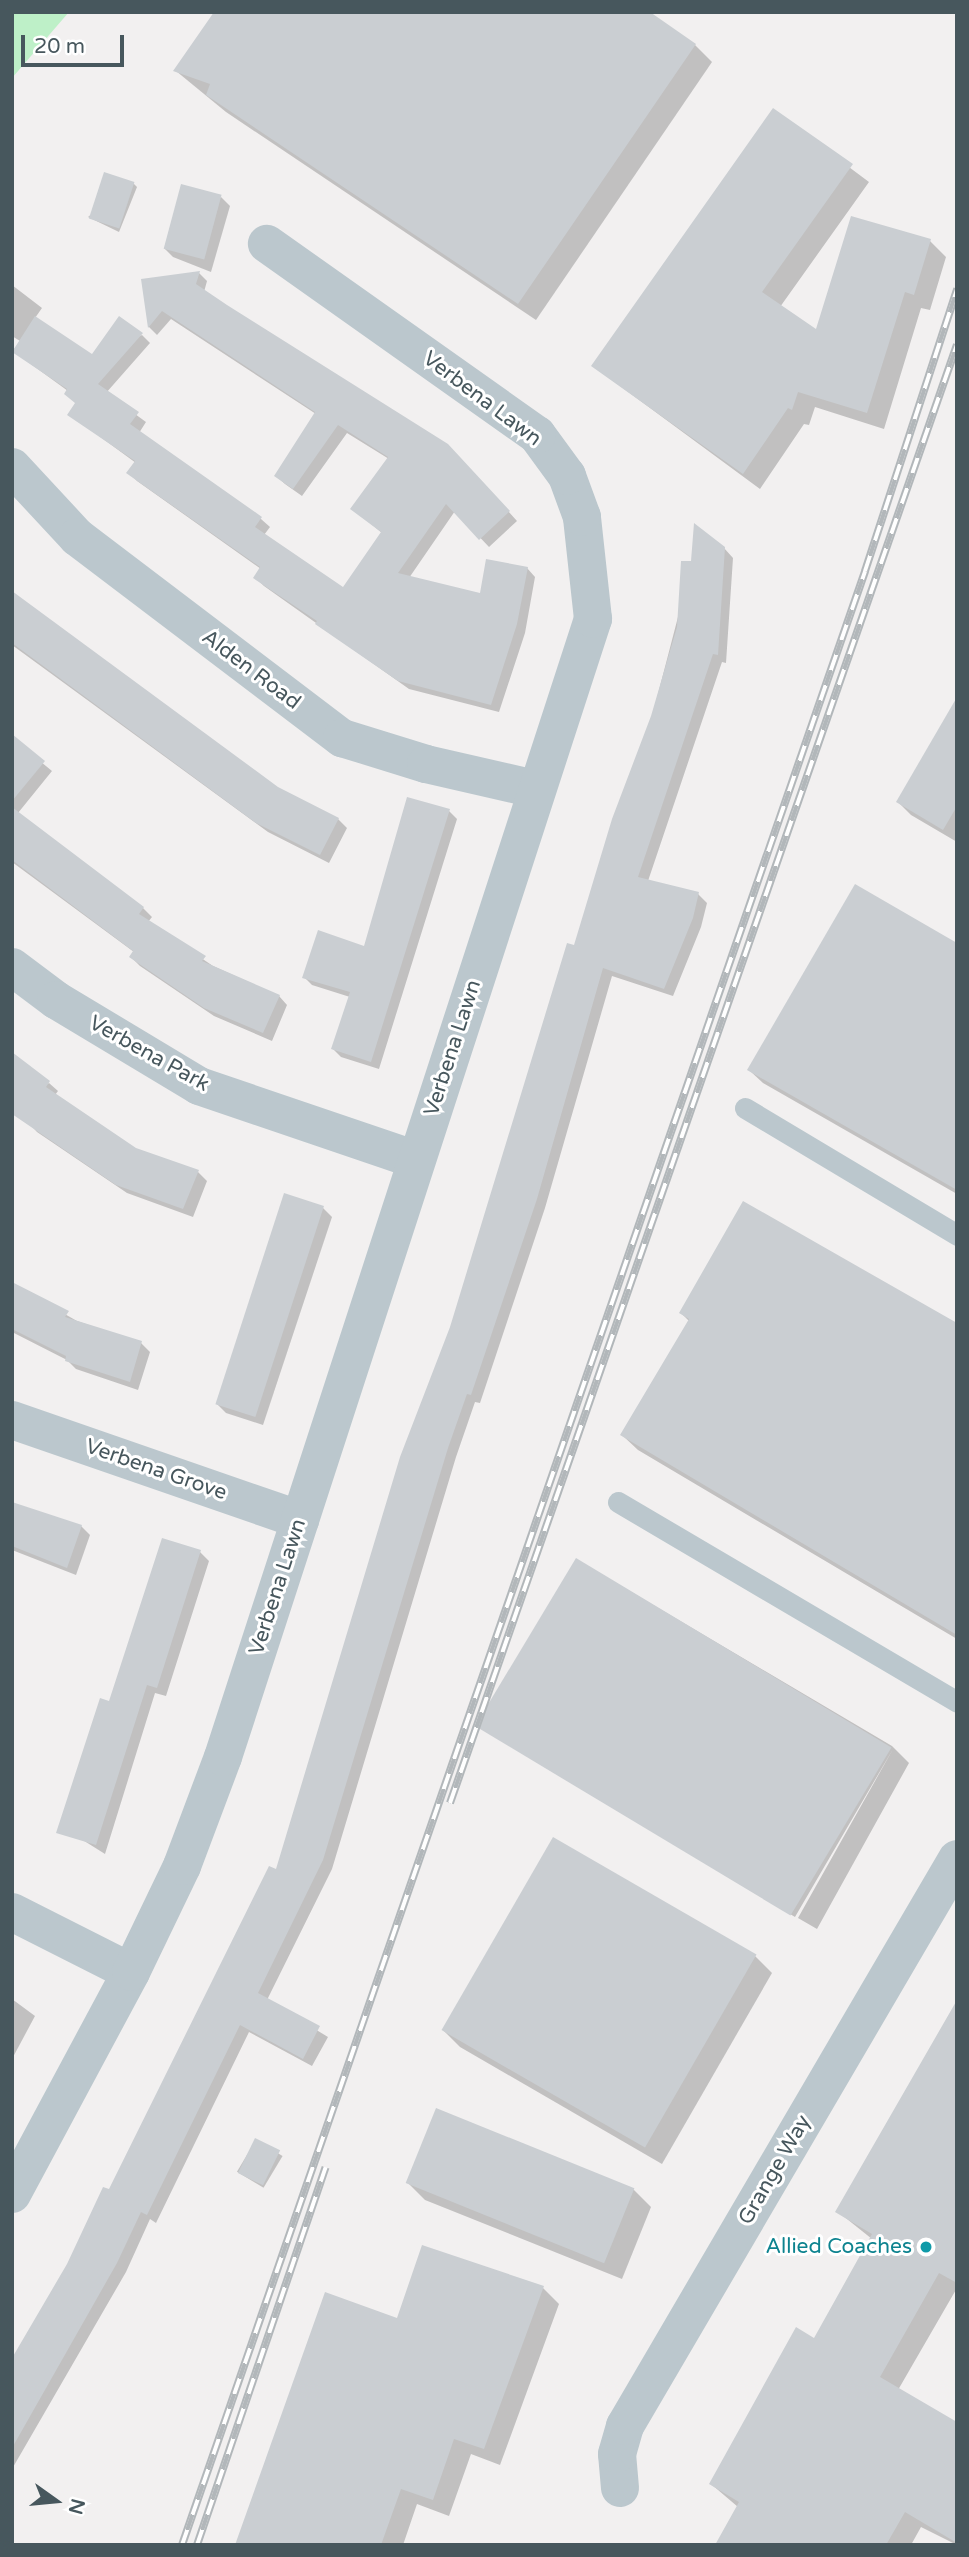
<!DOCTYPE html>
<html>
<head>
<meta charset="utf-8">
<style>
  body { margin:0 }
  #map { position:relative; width:969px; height:2557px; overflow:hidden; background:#f2f0f0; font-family:"Varela Round",sans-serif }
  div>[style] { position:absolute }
  .green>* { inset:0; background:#bef0c8 }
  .shadow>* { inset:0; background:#0003; transform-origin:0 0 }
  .building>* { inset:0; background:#caced2; transform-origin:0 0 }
  .service>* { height:21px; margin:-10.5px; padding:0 10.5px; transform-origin:10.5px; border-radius:10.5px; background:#bbc7cd }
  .minor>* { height:38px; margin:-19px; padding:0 19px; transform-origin:19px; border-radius:19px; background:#bbc7cd }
  .rail>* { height:8px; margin-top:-4px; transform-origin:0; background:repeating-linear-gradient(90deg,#fff 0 16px,#b2b7ba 0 32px); box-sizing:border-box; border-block:2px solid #b2b7ba }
  .dots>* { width:19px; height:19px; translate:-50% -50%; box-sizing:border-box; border:4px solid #fff; border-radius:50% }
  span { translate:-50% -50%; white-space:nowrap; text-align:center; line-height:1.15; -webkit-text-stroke:6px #fff; paint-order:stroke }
  .street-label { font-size:21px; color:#47575d }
  .culture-label { font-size:21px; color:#0d838f }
  .right { translate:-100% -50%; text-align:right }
  .frame { position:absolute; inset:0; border:14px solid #47575d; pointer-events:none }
  .north { position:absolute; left:21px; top:2466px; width:70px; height:70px; -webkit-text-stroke:5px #fff; paint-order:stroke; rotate:105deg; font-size:19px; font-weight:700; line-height:28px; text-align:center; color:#47575d }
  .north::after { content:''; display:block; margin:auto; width:24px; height:32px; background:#47575d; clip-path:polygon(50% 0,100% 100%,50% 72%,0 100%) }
  .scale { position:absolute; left:21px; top:35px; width:103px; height:32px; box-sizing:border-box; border:4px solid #47575d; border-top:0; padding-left:9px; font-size:21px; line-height:24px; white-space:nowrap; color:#47575d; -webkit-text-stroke:5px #fff; paint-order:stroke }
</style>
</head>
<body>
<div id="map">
  <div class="green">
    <i style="clip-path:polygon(12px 12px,69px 12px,12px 78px)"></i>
  </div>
  <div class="shadow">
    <i style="clip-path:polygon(695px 45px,712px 62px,536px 320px,226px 112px,176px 71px)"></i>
    <i style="clip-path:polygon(774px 111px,869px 182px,780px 307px,817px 332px,930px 241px,946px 257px,930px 310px,921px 308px,884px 429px,815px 407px,809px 425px,804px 424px,760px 489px,593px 366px)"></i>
    <i style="clip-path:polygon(133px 183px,137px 187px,119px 232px,88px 217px)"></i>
    <i style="clip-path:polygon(221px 197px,230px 206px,211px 272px,173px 257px,164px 248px)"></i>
    <i style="clip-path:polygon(199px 273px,207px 281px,204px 292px,457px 455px,517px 521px,489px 547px,455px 511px,409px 578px,481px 596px,527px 568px,535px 577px,525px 633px,499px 712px,409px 689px,264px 586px,255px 577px,261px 569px,137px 481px,129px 473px,136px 463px,69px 414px,76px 404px,68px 391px,13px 351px,20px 341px,12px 336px,12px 285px,42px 308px,35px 318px,92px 357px,142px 335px,150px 343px,106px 393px,146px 422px,139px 433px,261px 519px,270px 527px,264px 535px,343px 589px,382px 533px,353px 509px,389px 459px,347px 433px,302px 496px,285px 484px,276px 476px,316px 414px,171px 319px,157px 335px,149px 327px,143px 280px)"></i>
    <i style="clip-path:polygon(724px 548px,733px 558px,726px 663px,722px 662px,648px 881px,698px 894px,707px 903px,701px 927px,673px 996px,612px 976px,545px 1208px,480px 1403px,475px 1402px,456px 1457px,332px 1869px,267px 2000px,328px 2037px,312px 2066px,249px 2032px,156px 2223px,150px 2219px,126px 2272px,12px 2469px,12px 2360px,110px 2192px,277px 1871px,652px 717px,692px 563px)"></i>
    <i style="clip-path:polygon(12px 594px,277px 789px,338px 819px,347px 828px,329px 863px,268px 832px,12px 645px)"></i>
    <i style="clip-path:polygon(957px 701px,957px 842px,911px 815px,898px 802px)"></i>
    <i style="clip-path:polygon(12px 738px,52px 771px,18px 813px,143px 908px,152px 917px,148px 922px,213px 966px,279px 996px,287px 1005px,272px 1041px,214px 1016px,140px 966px,131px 957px,134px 952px,12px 862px)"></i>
    <i style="clip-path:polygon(449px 811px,457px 819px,379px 1069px,341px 1057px,333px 1049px,350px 997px,312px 985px,304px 977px,365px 948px)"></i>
    <i style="clip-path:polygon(957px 945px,957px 1194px,763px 1083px,749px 1070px)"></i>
    <i style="clip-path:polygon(49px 1083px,58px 1091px,55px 1095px,135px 1149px,198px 1172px,207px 1181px,193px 1217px,127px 1193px,37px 1132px,12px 1105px)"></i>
    <i style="clip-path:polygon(323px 1208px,332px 1217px,263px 1425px,226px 1413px,217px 1404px)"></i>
    <i style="clip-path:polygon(12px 1284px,77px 1321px,141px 1343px,150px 1352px,138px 1390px,76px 1369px,67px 1360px,12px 1332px)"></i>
    <i style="clip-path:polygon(681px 1313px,957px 1325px,957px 1639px,638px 1450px,622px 1435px,689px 1321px)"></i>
    <i style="clip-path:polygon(12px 1512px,81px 1526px,90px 1535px,76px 1575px,12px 1550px)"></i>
    <i style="clip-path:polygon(200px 1552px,209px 1561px,166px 1696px,155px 1693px,105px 1854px,70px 1832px,110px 1703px)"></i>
    <i style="clip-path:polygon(577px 1560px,892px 1746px,909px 1763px,817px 1929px,798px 1918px,893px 1749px,795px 1917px,533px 1760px,515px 1743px)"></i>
    <i style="clip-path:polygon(755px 1956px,772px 1973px,662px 2164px,460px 2047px,443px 2030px)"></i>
    <i style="clip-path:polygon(12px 1999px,35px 2016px,12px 2059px)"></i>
    <i style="clip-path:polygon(957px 2009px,957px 2288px,898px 2390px,957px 2424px,957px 2545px,921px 2527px,911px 2545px,717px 2545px,738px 2507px,711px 2484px,815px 2340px,872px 2239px,837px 2211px)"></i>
    <i style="clip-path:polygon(437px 2111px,634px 2190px,651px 2207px,622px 2279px,425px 2200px,408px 2183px)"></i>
    <i style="left:256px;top:2140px;width:31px;height:37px;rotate:31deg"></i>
    <i style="clip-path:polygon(543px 2288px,559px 2304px,500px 2465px,471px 2454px,449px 2516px,417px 2504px,403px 2545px,237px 2545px,398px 2320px)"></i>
  </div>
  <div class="building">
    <i style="clip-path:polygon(214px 12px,650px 12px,696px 44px,518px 304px,206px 95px,210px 84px,173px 71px)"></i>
    <i style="clip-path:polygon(773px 108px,853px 164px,762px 292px,816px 329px,851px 216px,931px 239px,914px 295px,905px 292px,867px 413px,798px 392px,792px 410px,788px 408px,743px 474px,591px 366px)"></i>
    <i style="left:104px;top:172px;width:32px;height:49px;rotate:18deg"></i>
    <i style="left:181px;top:184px;width:42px;height:67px;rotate:15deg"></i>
    <i style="clip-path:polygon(200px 271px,196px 284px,227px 305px,448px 444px,510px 511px,479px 540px,446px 504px,398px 573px,480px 593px,486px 559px,528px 567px,517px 624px,491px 705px,398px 681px,315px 624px,317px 621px,253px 578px,260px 567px,126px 473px,135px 461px,67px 415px,75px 403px,64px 394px,67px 389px,12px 352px,35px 316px,92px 354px,119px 316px,143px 333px,98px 384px,139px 412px,130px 424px,262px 517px,255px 527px,343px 587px,381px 532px,350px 509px,388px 457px,338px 425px,293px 489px,274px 476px,315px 412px,162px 311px,148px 328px,141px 279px)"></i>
    <i style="clip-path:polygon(694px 523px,725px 547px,718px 655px,713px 654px,638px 877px,699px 892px,693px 918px,664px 989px,603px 968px,537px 1199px,471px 1395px,467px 1394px,448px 1448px,323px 1860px,258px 1993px,320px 2026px,303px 2059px,240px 2025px,147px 2215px,141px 2212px,117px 2263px,12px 2448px,12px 2358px,67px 2264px,103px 2187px,109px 2189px,269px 1866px,276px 1869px,400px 1457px,450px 1327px,567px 943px,574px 945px,612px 819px,651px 716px,677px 627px,681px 561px,691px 561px)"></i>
    <i style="clip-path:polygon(12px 591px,278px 787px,339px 818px,320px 855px,256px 823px,12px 643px)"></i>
    <i style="clip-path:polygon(957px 697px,957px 806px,943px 830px,896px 802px)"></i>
    <i style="clip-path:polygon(12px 734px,45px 761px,12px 801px)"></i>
    <i style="clip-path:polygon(407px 797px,450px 809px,371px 1062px,331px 1049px,350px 992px,302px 978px,318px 930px,364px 946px)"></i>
    <i style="clip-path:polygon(12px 807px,144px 907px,139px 914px,206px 956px,202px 961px,280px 995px,263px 1033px,204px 1008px,129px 957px,133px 951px,12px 860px)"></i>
    <i style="clip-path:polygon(855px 884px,957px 943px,957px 1190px,747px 1070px)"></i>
    <i style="clip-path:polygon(12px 1052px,50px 1081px,46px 1087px,136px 1148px,199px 1170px,183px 1209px,116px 1185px,12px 1114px)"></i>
    <i style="left:284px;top:1193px;width:42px;height:222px;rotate:18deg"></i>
    <i style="clip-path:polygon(743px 1201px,957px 1323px,957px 1635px,620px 1435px,689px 1319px,679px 1313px)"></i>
    <i style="clip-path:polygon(12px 1282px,69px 1311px,65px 1317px,142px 1341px,130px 1382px,65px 1361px,66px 1356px,12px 1329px)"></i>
    <i style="clip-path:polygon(12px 1502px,82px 1525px,67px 1568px,12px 1546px)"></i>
    <i style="clip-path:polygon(162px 1538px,201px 1550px,157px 1688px,147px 1685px,96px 1845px,56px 1833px,100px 1698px,109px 1701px)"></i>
    <i style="left:576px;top:1558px;width:368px;height:196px;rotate:31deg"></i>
    <i style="left:553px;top:1837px;width:235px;height:223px;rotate:30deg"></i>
    <i style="clip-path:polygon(957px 2000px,957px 2283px,939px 2273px,880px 2377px,957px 2422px,957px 2543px,905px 2512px,886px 2545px,715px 2545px,739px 2502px,709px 2484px,796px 2327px,814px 2338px,872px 2234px,835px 2212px)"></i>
    <i style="left:436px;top:2108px;width:214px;height:81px;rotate:22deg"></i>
    <i style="left:255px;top:2138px;width:28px;height:39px;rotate:26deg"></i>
    <i style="clip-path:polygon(422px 2245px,544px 2286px,484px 2449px,454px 2439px,433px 2500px,401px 2489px,381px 2545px,235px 2545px,325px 2292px,397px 2318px)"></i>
  </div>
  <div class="service">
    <i style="left:745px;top:1108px;width:247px;rotate:30.9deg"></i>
    <i style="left:618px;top:1502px;width:394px;rotate:30.5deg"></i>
  </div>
  <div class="minor">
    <i style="left:12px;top:467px;width:96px;rotate:47.1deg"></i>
    <i style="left:77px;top:537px;width:333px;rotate:37.2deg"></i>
    <i style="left:342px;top:738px;width:88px;rotate:17.2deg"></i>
    <i style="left:426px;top:764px;width:112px;rotate:12.9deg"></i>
    <i style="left:12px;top:967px;width:55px;rotate:36.9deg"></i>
    <i style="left:56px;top:1000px;width:167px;rotate:31deg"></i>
    <i style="left:199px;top:1086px;width:229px;rotate:18.8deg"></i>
    <i style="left:12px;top:1420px;width:305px;rotate:19.1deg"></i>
    <i style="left:12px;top:1912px;width:133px;rotate:26.8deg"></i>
    <i style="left:12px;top:2194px;width:252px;rotate:-61.8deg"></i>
    <i style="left:131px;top:1972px;width:118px;rotate:-64.3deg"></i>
    <i style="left:182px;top:1866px;width:116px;rotate:-69.4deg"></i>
    <i style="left:223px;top:1757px;width:1197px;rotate:-71.99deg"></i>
    <i style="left:593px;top:619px;width:103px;rotate:-96.2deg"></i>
    <i style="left:582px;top:517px;width:44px;rotate:-110.1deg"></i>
    <i style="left:567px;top:476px;width:51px;rotate:-126.2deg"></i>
    <i style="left:537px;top:435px;width:331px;rotate:-144.7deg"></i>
    <i style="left:620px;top:2488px;width:34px;rotate:-95deg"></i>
    <i style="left:617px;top:2454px;width:29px;rotate:-74deg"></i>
    <i style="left:625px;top:2426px;width:657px;rotate:-59.65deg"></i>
  </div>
  <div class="rail">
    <i style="left:450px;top:1803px;width:1544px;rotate:-70.83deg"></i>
    <i style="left:182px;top:2545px;width:2089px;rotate:-70.91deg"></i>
    <i style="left:865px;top:571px;width:297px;rotate:-71.9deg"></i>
    <i style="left:197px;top:2545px;width:399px;rotate:-71.2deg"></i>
  </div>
  <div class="dots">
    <i style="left:926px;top:2247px;background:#0f9aa8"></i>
  </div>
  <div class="street-label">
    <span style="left:482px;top:399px;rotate:37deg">Verbena Lawn</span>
    <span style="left:251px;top:670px;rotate:37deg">Alden Road</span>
    <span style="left:453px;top:1048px;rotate:-72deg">Verbena Lawn</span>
    <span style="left:149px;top:1054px;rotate:29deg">Verbena Park</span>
    <span style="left:156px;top:1470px;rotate:19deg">Verbena Grove</span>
    <span style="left:278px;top:1587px;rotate:-72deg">Verbena Lawn</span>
    <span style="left:775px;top:2170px;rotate:-60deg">Grange Way</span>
  </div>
  <div class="culture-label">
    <span class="right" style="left:912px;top:2247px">Allied Coaches</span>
  </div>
  <div class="frame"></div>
  <div class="north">N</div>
  <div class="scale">20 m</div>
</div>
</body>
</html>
